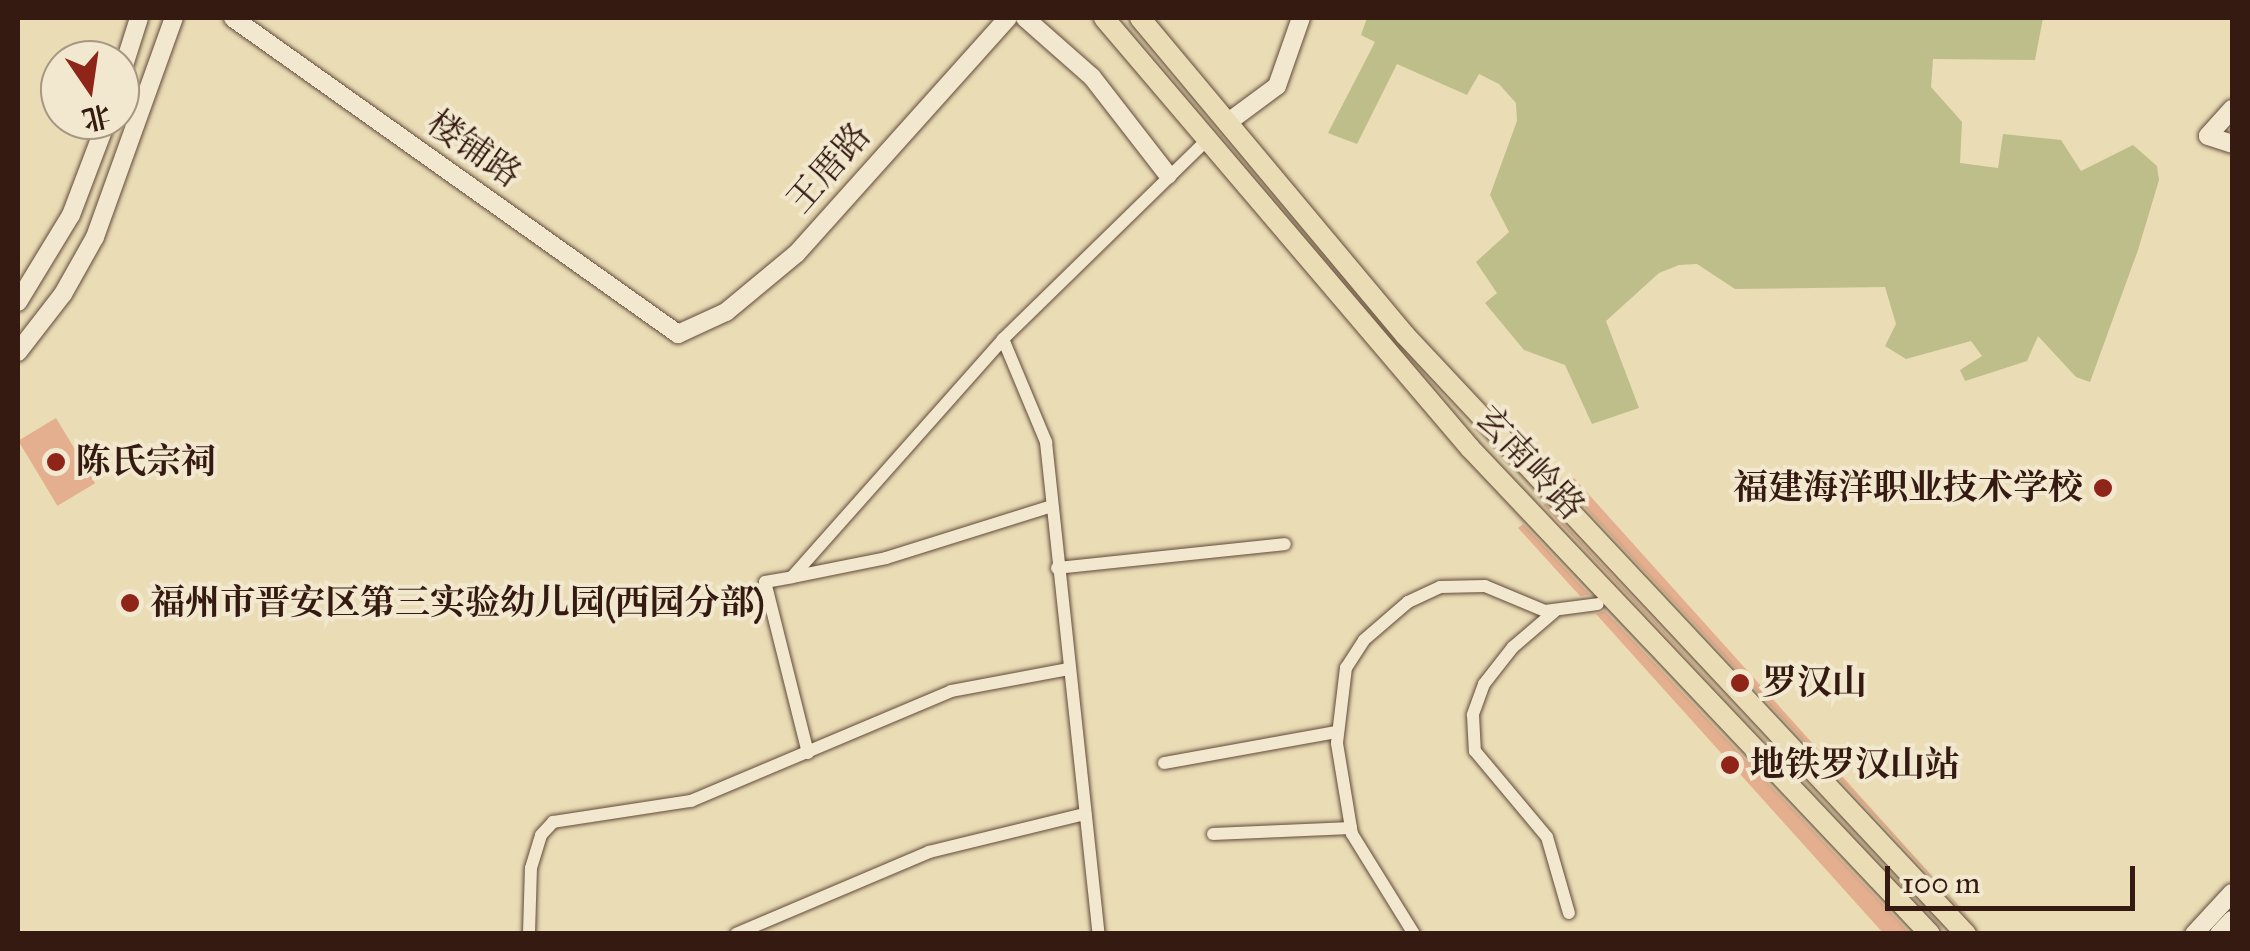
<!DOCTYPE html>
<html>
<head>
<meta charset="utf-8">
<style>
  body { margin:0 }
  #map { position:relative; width:2250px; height:951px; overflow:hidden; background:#eadcb5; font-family:"IM FELL Great Primer","Noto Serif SC",serif }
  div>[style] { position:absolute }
  .green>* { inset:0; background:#bdbe89 }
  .building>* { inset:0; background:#e4af8e; transform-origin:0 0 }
  .roads { filter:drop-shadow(0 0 2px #624a3a) drop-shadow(0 0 2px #624a3a) }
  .minor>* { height:12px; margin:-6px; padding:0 6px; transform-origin:6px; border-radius:6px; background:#f1e8cf }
  .tertiary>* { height:18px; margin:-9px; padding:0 9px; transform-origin:9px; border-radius:9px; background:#f1e8cf }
  .secondary>* { height:18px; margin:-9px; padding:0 9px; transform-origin:9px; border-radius:9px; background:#f1e8cf }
  .primary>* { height:20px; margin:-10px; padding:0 10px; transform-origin:10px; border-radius:10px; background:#eadcb5 }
  .dots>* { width:28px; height:28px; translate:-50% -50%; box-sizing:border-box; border:5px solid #f1e8cf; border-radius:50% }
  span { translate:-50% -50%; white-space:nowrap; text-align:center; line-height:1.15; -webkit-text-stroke:8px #f1e8cf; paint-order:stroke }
  .street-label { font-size:35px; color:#351a11 }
  .poi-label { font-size:35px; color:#351a11; font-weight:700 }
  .left { translate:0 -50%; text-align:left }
  .right { translate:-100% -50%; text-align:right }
  .frame { position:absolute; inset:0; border:20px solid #351a11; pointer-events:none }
  .north { position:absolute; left:40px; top:40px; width:100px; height:100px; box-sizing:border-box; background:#f1e8cf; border:2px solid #a69683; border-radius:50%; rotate:167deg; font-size:28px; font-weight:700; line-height:40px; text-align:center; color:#351a11 }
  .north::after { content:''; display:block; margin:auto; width:35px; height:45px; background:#8f2418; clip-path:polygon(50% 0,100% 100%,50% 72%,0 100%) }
  .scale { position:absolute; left:1885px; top:866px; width:250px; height:45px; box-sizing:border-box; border:5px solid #351a11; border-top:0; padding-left:12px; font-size:30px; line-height:35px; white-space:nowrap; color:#351a11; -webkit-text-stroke:8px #f1e8cf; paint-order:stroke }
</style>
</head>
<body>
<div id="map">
  <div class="green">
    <i style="clip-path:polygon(1367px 18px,2043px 18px,2035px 60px,1933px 59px,1931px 87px,1962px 122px,1960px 163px,1998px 168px,2003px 134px,2061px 140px,2081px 171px,2133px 145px,2157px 166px,2159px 180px,2138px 250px,2090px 382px,2076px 377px,2038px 336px,2027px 361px,1965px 381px,1960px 370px,1982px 356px,1971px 341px,1906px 359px,1885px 346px,1896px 324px,1885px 287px,1735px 289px,1697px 264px,1679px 265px,1659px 273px,1606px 321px,1639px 408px,1592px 424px,1565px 365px,1524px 350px,1485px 303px,1497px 293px,1476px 262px,1509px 232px,1490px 195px,1517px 121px,1516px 103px,1499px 84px,1479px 74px,1467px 95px,1397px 64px,1357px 144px,1328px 133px,1375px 42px,1361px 35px)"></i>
  </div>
  <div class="building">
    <i style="left:56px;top:418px;width:76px;height:44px;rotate:59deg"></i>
    <i style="clip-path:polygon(1574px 478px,1975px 924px,1565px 486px)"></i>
    <i style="clip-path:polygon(1545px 504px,1780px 756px,1543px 505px)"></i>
    <i style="clip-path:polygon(1523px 524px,1590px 595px,1580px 596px,1518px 528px)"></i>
    <i style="clip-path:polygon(1605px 611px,1911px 934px,1884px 934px,1596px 614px)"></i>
  </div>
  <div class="roads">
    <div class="minor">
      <i style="left:1003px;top:339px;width:112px;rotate:67.3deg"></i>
      <i style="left:1046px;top:442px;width:495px;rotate:83.9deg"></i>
      <i style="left:1057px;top:568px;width:229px;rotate:-6deg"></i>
      <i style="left:792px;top:577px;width:96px;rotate:-11.4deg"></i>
      <i style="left:886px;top:558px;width:174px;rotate:-17.4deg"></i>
      <i style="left:1554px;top:612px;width:54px;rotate:139.5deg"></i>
      <i style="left:1513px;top:647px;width:47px;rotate:128.1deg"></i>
      <i style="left:1484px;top:684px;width:33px;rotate:110deg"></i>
      <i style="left:1473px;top:715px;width:36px;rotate:87deg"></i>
      <i style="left:1475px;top:751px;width:112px;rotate:50.1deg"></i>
      <i style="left:1547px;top:837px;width:79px;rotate:73.9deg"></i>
      <i style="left:808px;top:753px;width:176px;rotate:-104.1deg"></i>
      <i style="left:765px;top:582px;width:27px;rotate:-10deg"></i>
      <i style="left:792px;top:577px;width:318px;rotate:-48.4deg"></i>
      <i style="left:1003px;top:339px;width:284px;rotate:-44.3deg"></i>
      <i style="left:1164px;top:763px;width:176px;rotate:-10.2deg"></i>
      <i style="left:1213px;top:834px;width:138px;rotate:-2.5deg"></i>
      <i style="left:529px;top:934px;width:66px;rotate:-88.3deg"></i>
      <i style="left:531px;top:868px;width:34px;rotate:-73deg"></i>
      <i style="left:541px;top:835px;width:18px;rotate:-47deg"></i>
      <i style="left:553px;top:822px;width:140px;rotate:-8.7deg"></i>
      <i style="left:691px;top:801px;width:282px;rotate:-22.9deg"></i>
      <i style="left:951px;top:691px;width:119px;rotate:-10.6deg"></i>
      <i style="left:736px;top:934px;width:210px;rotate:-23deg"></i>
      <i style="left:929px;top:852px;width:161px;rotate:-13.7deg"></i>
      <i style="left:1414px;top:934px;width:118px;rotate:-121.8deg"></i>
      <i style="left:1352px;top:834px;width:92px;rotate:-99.4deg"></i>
      <i style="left:1337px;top:743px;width:76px;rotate:-83.2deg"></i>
      <i style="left:1346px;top:668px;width:33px;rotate:-57deg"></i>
      <i style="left:1364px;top:640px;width:58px;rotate:-40.8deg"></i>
      <i style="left:1408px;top:602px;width:35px;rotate:-25deg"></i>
      <i style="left:1440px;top:587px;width:45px;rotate:-1.3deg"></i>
      <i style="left:1485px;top:586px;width:65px;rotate:22.6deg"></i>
      <i style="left:1545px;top:611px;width:53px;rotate:-7.5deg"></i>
    </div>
    <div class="tertiary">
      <i style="left:233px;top:18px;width:546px;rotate:35.38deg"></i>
      <i style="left:678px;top:334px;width:53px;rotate:-24.6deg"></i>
      <i style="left:726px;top:312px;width:92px;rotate:-39.7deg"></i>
      <i style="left:797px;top:253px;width:316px;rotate:-48.1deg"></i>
      <i style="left:1025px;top:18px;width:89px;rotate:41.4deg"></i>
      <i style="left:1092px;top:77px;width:124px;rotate:52.2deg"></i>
      <i style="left:2232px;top:109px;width:36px;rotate:132deg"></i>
      <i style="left:2208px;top:136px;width:25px;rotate:18deg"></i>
      <i style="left:1227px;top:123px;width:62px;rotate:-36.5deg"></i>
      <i style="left:1277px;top:86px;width:72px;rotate:-70.6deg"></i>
    </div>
    <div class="secondary">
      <i style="left:120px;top:78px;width:63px;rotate:-72.4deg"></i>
      <i style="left:18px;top:302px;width:102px;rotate:-58.7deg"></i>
      <i style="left:71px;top:215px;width:102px;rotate:-69.2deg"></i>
      <i style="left:18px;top:352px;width:73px;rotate:-52.2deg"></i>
      <i style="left:63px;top:294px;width:65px;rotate:-60.7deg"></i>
      <i style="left:95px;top:237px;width:233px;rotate:-70.2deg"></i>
      <i style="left:2194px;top:934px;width:56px;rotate:-47.2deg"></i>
      <i style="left:2219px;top:934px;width:19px;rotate:-47deg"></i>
    </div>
    <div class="primary">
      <i style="left:1104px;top:18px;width:565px;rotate:49.6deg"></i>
      <i style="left:1470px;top:448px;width:669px;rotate:46.57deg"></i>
      <i style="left:1140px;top:18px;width:413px;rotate:50.1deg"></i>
      <i style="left:1405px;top:335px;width:821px;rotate:46.88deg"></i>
    </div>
  </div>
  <div class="dots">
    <i style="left:56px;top:462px;background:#8f2418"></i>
    <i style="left:2103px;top:488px;background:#8f2418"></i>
    <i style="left:130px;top:603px;background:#8f2418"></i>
    <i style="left:1740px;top:683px;background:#8f2418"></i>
    <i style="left:1730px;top:765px;background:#8f2418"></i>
  </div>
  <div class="street-label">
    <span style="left:474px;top:149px;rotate:35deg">楼铺路</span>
    <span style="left:829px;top:168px;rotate:-49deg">王厝路</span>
    <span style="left:1530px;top:463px;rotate:47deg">玄南岭路</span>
  </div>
  <div class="poi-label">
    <span class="left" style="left:76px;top:462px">陈氏宗祠</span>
    <span class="right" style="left:2083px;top:488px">福建海洋职业技术学校</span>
    <span class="left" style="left:150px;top:603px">福州市晋安区第三实验幼儿园(西园分部)</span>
    <span class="left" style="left:1762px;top:683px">罗汉山</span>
    <span class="left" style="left:1750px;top:765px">地铁罗汉山站</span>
  </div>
  <div class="frame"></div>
  <div class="north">北</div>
  <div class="scale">100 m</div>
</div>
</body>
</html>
